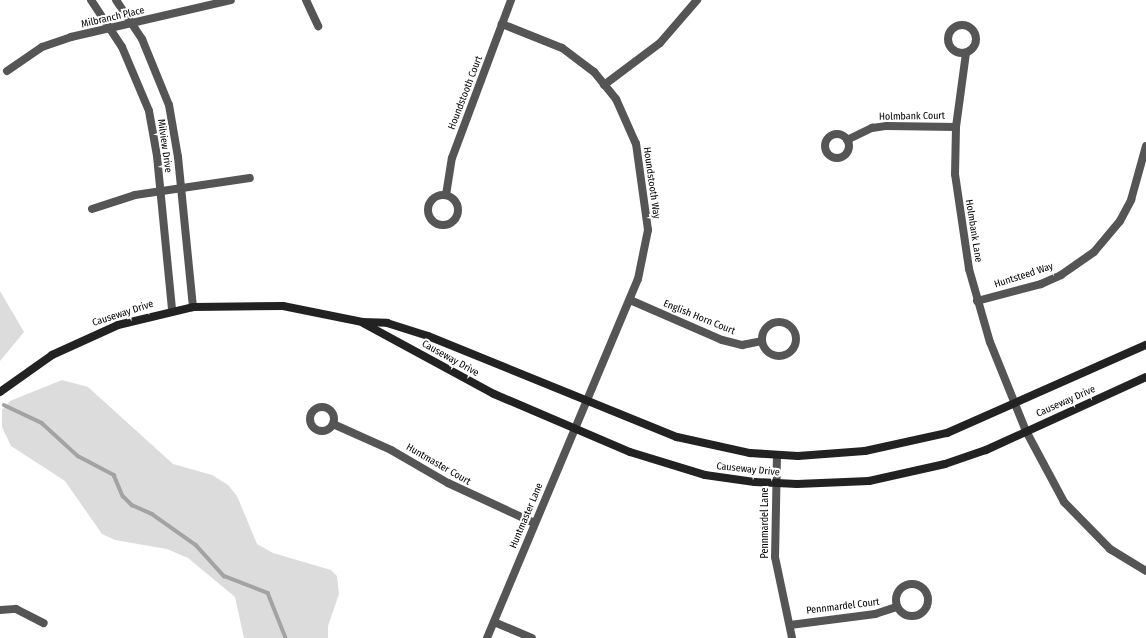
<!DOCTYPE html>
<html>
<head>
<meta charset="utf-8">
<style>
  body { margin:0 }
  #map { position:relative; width:1146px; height:638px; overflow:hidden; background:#fff; font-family:"Fira Sans Condensed",sans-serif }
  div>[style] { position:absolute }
  .green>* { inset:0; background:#dcdcdc }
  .stream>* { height:3.5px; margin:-1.75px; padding:0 1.75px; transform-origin:1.75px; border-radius:1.75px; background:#a3a3a3 }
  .street>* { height:8px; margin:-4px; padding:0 4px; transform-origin:4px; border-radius:4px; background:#555 }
  .street>.ring { margin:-4px; padding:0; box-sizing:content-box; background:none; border:8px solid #555; border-radius:50% }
  .secondary>* { height:8px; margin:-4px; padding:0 4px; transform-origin:4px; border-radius:4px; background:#222 }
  span { translate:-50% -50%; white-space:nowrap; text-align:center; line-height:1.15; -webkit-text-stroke:4px #fff; paint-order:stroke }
  .street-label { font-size:10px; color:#000 }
</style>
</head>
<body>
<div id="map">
  <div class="green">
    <i style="clip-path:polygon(0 291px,24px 332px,0 361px)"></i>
    <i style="clip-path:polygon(62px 380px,88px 387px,173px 464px,212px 475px,228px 485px,237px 496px,257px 544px,273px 553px,331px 570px,337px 576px,339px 594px,328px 626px,328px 638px,244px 638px,235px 597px,188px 558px,167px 549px,115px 540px,102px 534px,65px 481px,11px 446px,2px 427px,2px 410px,10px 401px)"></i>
  </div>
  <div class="stream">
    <i style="left:4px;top:405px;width:42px;rotate:25.3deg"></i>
    <i style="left:42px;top:423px;width:49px;rotate:42.5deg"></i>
    <i style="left:78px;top:456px;width:41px;rotate:27.8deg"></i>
    <i style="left:114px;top:475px;width:23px;rotate:67deg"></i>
    <i style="left:123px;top:496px;width:13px;rotate:45deg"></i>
    <i style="left:132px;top:505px;width:22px;rotate:24deg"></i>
    <i style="left:152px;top:514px;width:54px;rotate:35.2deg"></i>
    <i style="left:196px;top:545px;width:42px;rotate:47.9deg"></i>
    <i style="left:224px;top:576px;width:47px;rotate:21.1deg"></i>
    <i style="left:268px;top:593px;width:48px;rotate:68.2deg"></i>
  </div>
  <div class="street">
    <i style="left:91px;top:0;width:56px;rotate:56.6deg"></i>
    <i style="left:122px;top:47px;width:69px;rotate:67.1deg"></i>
    <i style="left:149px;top:111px;width:46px;rotate:79.9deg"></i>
    <i style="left:157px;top:156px;width:155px;rotate:84.4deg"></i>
    <i style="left:116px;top:0;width:47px;rotate:56.3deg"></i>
    <i style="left:142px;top:39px;width:71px;rotate:67.8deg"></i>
    <i style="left:169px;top:105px;width:53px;rotate:80.2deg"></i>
    <i style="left:178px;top:157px;width:151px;rotate:84.3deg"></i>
    <i style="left:306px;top:0;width:29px;rotate:65deg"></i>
    <i class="ring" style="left:948px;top:25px;width:20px;height:20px"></i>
    <i style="left:966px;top:53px;width:75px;rotate:97.7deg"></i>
    <i style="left:956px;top:127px;width:47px;rotate:91.2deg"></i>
    <i style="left:955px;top:174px;width:96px;rotate:81.6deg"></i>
    <i style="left:969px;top:269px;width:76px;rotate:74deg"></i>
    <i style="left:990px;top:342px;width:96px;rotate:68deg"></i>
    <i style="left:1026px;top:431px;width:81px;rotate:61.8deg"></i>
    <i style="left:1064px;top:502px;width:66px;rotate:45.6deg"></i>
    <i style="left:1110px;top:549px;width:42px;rotate:31.4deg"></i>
    <i style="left:7px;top:71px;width:42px;rotate:-34.4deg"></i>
    <i style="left:42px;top:47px;width:31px;rotate:-19deg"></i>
    <i style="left:71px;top:37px;width:164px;rotate:-13deg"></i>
    <i style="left:604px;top:85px;width:70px;rotate:-36.9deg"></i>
    <i style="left:660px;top:43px;width:57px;rotate:-49.3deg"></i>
    <i class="ring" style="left:825px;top:134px;width:16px;height:16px"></i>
    <i style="left:847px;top:140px;width:28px;rotate:-26deg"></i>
    <i style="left:872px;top:128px;width:15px;rotate:-8deg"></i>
    <i style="left:887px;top:126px;width:69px;rotate:0.8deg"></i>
    <i style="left:446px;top:195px;width:37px;rotate:-81deg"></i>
    <i style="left:452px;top:158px;width:169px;rotate:-69.5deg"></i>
    <i class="ring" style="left:428px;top:195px;width:22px;height:22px"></i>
    <i style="left:92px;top:209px;width:45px;rotate:-18deg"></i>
    <i style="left:135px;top:195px;width:116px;rotate:-8.4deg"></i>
    <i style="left:630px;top:300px;width:100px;rotate:23.5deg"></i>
    <i style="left:722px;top:340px;width:21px;rotate:14deg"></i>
    <i style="left:742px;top:345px;width:20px;rotate:-11deg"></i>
    <i style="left:977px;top:301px;width:66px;rotate:-14.9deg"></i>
    <i style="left:1041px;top:284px;width:22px;rotate:-24deg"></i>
    <i style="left:1061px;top:275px;width:40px;rotate:-34.9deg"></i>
    <i style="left:1094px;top:252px;width:40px;rotate:-50deg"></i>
    <i style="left:1120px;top:221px;width:24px;rotate:-62deg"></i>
    <i style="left:1131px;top:200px;width:56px;rotate:-74.5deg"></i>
    <i class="ring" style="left:762px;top:322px;width:26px;height:26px"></i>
    <i class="ring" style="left:310px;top:407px;width:16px;height:16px"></i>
    <i style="left:333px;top:424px;width:64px;rotate:24.1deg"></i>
    <i style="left:391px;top:450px;width:66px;rotate:30.1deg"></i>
    <i style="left:448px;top:483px;width:95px;rotate:24.9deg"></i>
    <i style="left:777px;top:455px;width:102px;rotate:91.1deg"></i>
    <i style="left:775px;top:557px;width:83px;rotate:78.1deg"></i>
    <i class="ring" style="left:896px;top:584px;width:24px;height:24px"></i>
    <i style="left:0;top:610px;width:16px;rotate:-4deg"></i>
    <i style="left:16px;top:609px;width:31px;rotate:27deg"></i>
    <i style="left:494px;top:622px;width:41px;rotate:22.8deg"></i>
    <i style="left:790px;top:625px;width:86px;rotate:-7.4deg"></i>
    <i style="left:875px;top:614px;width:23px;rotate:-18deg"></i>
    <i style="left:487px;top:638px;width:389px;rotate:-67.2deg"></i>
    <i style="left:638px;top:279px;width:50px;rotate:-78.5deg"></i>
    <i style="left:648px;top:230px;width:87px;rotate:-97.9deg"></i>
    <i style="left:636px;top:144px;width:49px;rotate:-114deg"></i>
    <i style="left:616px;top:99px;width:35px;rotate:-129deg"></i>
    <i style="left:594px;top:72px;width:40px;rotate:-143deg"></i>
    <i style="left:562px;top:48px;width:65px;rotate:-158.2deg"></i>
  </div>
  <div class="secondary">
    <i style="left:363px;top:323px;width:149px;rotate:28.5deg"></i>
    <i style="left:494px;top:394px;width:148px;rotate:23.1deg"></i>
    <i style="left:630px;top:452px;width:78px;rotate:17deg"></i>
    <i style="left:705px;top:475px;width:50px;rotate:8deg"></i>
    <i style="left:755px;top:482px;width:42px;rotate:2.7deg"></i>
    <i style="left:797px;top:484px;width:72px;rotate:-2.4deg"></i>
    <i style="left:869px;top:481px;width:78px;rotate:-12.6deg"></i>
    <i style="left:945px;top:464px;width:43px;rotate:-18.9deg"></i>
    <i style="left:986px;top:450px;width:176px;rotate:-24.5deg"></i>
    <i style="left:0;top:392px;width:64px;rotate:-35.4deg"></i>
    <i style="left:52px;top:355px;width:72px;rotate:-24.4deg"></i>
    <i style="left:118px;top:325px;width:77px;rotate:-13.5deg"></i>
    <i style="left:193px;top:307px;width:90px;rotate:-0.6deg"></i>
    <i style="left:283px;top:306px;width:81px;rotate:11.4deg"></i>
    <i style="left:362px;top:322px;width:25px;rotate:2deg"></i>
    <i style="left:387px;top:323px;width:43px;rotate:17.6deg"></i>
    <i style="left:428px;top:336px;width:269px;rotate:22.1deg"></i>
    <i style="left:677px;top:437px;width:75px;rotate:12.4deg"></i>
    <i style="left:750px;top:453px;width:48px;rotate:3.6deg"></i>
    <i style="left:798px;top:456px;width:67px;rotate:-4.3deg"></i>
    <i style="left:865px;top:451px;width:84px;rotate:-12.4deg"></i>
    <i style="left:947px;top:433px;width:218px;rotate:-23.9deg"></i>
  </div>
  <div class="street-label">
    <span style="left:113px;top:18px;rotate:-13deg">Milbranch Place</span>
    <span style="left:466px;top:93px;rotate:-69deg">Houndstooth Court</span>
    <span style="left:912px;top:117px;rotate:-1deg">Holmbank Court</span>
    <span style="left:164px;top:146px;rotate:82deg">Milview Drive</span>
    <span style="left:651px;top:183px;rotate:82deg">Houndstooth Way</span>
    <span style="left:973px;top:231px;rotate:81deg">Holmbank Lane</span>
    <span style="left:1024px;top:276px;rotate:-18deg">Huntsteed Way</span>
    <span style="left:123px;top:314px;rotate:-18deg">Causeway Drive</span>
    <span style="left:699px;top:318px;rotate:22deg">English Horn Court</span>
    <span style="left:450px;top:359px;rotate:29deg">Causeway Drive</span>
    <span style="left:1066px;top:402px;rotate:-24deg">Causeway Drive</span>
    <span style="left:438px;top:465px;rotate:30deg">Huntmaster Court</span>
    <span style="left:748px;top:470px;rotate:6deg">Causeway Drive</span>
    <span style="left:527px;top:516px;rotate:-67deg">Huntmaster Lane</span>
    <span style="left:766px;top:523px;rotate:-90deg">Pennmardel Lane</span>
    <span style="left:843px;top:607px;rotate:-7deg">Pennmardel Court</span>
  </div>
</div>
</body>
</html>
